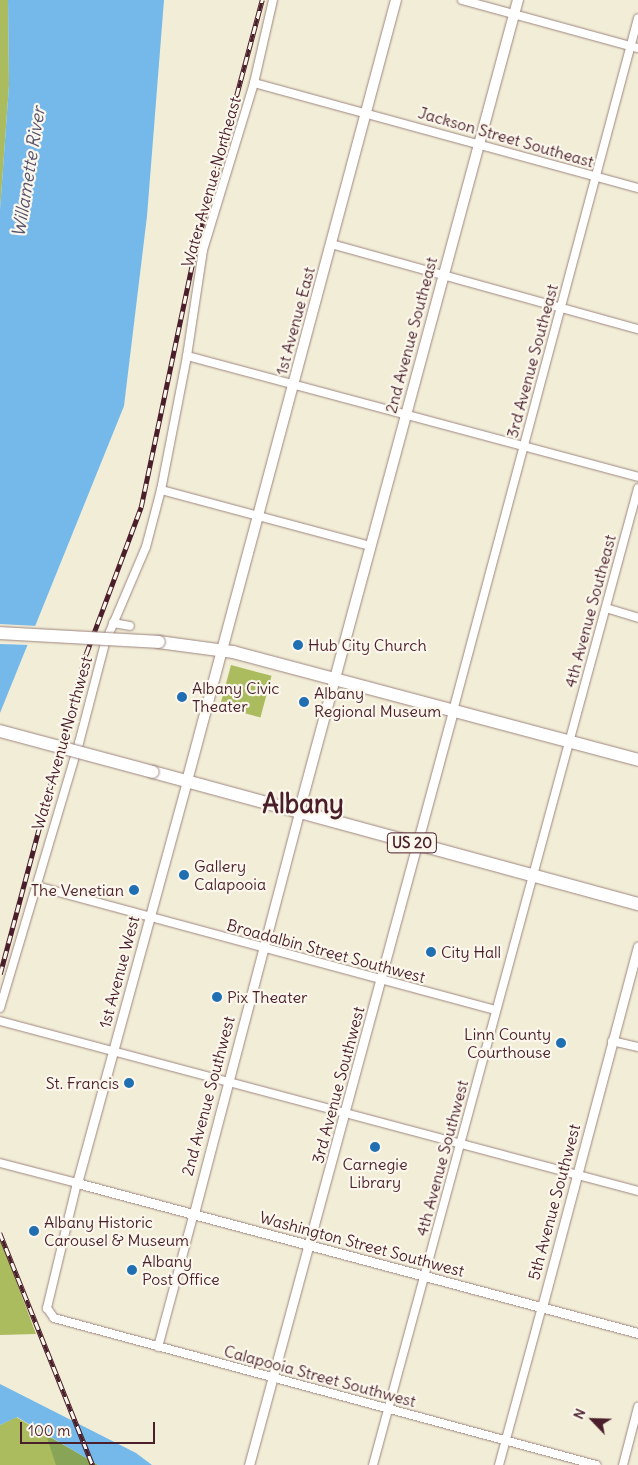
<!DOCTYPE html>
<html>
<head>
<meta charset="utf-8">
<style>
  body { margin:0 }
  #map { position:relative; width:638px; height:1465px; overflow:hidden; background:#f2edd6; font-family:Delius,sans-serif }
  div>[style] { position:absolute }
  .green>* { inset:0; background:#abbc5f; transform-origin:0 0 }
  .forest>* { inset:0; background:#88a456 }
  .water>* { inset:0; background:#75b8ea }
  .pier>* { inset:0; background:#f2edd6 }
  .roads { filter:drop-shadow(0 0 1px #9e8680) drop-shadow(0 0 1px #9e8680) }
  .minor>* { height:8px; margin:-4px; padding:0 4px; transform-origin:4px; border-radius:4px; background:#fff }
  .tertiary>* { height:9px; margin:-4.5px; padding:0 4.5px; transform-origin:4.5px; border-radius:4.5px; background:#fff }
  .secondary>* { height:10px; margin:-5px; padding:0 5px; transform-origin:5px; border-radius:5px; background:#fff }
  .trunk>* { height:12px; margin:-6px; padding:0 6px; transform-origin:6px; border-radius:6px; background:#fff }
  .rail>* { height:4.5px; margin-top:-2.25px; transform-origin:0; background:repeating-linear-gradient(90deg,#fbf7ec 0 8px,#4a1f2b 0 16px); box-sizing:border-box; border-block:1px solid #4a1f2b }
  .bridges { filter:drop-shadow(0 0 1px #9e8680) drop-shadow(0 0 1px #9e8680) }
  .trunk-bridge>* { height:12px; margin:-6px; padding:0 6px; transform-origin:6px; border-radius:6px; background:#fff }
  .dots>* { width:14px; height:14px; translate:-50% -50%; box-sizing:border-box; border:2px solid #fbf7ec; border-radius:50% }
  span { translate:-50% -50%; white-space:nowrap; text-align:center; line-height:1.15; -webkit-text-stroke:4.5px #fbf7ec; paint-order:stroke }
  .shield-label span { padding:1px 4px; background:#fbf7ec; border:1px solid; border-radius:4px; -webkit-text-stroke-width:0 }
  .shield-label { font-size:15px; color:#4a1f2b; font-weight:700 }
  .street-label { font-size:16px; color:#4a1f2b }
  .poi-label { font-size:16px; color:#4a1f2b }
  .left { translate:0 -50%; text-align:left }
  .right { translate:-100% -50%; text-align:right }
  .water-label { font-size:18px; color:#59556e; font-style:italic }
  .town-label { font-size:26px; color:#4a1f2b; font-weight:700 }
  .north { position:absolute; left:568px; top:1395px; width:50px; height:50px; -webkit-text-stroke:4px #fbf7ec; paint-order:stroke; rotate:294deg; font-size:14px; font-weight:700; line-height:20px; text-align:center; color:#4a1f2b }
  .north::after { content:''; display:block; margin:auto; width:18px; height:22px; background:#4a1f2b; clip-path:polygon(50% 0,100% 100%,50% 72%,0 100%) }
  .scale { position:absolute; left:20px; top:1422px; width:135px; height:22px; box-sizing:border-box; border:2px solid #4a1f2b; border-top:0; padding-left:6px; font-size:15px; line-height:18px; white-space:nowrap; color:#4a1f2b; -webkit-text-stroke:4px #fbf7ec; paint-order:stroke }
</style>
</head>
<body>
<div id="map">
  <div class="green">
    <i style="clip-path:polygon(0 0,8px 0,9px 85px,0 210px)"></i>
    <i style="left:231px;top:665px;width:42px;height:43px;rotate:15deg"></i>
    <i style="clip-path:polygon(0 1239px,17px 1283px,36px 1334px,0 1335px)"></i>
    <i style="clip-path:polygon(16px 1417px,98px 1465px,0 1465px,0 1425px)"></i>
  </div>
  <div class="forest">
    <i style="clip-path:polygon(46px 1435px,69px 1448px,98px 1465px,56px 1465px)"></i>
  </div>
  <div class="water">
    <i style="clip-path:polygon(8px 0,164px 0,147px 216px,124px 406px,0 713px,0 210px,9px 85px)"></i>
    <i style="clip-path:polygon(0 1384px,136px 1453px,152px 1465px,98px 1465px,17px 1417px,0 1425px)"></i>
  </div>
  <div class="pier">
    <i style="clip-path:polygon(0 624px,38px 626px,30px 645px,0 644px)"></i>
  </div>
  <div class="roads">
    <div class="minor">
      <i style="left:462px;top:0;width:182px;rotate:15.3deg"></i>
      <i style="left:254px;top:83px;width:398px;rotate:15.3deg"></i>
      <i style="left:331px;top:244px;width:319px;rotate:15.5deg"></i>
      <i style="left:187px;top:356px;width:467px;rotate:15deg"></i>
      <i style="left:161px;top:490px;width:216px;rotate:15deg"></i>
      <i style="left:606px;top:608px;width:34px;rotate:17deg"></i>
      <i style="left:113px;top:623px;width:17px;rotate:10deg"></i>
      <i style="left:453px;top:711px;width:717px;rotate:-75.05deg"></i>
      <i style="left:36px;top:886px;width:476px;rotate:15.1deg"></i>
      <i style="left:0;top:1008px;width:277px;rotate:-73.4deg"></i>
      <i style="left:79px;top:743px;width:103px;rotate:-75.4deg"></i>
      <i style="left:105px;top:643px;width:104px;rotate:-66.9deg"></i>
      <i style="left:146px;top:547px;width:59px;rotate:-75.3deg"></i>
      <i style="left:161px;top:490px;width:136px;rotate:-79deg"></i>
      <i style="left:187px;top:356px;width:107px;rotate:-81.4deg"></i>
      <i style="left:203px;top:250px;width:175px;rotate:-73deg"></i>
      <i style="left:254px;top:83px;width:85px;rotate:-77.1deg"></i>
      <i style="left:0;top:1021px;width:660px;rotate:14.92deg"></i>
      <i style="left:612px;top:1041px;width:27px;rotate:13deg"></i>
      <i style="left:0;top:1163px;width:80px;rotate:14.6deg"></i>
      <i style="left:77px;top:1183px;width:129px;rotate:103.5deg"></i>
      <i style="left:47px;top:1308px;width:12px;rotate:55deg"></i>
      <i style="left:54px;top:1318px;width:562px;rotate:15.17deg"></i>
      <i style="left:158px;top:1347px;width:139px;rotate:-75deg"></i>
      <i style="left:373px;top:1465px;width:1012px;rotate:-74.82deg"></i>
      <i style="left:499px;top:1465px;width:164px;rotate:-74.8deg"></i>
      <i style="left:623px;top:1465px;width:60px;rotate:-75.5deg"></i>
    </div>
    <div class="tertiary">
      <i style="left:187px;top:781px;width:417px;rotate:105.3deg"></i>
      <i style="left:77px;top:1183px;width:581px;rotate:14.97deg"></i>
      <i style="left:194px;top:1213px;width:415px;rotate:-75.3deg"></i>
      <i style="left:542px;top:1307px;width:373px;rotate:-75.1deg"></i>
      <i style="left:249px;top:1465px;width:781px;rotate:-74.86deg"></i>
    </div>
    <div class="secondary">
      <i style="left:187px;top:781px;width:808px;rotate:-75.02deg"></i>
      <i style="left:299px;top:812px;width:841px;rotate:-74.91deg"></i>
    </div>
    <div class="trunk">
      <i style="left:159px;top:642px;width:75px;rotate:7.7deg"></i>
      <i style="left:233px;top:652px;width:419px;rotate:14.9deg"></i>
      <i style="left:153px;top:772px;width:503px;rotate:15.23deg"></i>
    </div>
  </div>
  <div class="rail">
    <i style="left:0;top:974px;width:331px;rotate:-75deg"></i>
    <i style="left:86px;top:654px;width:157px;rotate:-69.5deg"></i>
    <i style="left:141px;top:507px;width:263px;rotate:-78.1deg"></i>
    <i style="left:195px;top:250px;width:259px;rotate:-75deg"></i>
    <i style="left:0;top:1233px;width:250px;rotate:68.2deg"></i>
  </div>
  <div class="bridges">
    <div class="trunk-bridge">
      <i style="left:0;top:633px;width:159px;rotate:3.2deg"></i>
      <i style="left:0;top:731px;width:158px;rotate:15deg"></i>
    </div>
  </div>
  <div class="dots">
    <i style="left:298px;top:645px;background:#1f6fb2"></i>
    <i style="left:182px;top:697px;background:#1f6fb2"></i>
    <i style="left:304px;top:702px;background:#1f6fb2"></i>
    <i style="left:184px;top:875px;background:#1f6fb2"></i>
    <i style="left:134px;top:890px;background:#1f6fb2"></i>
    <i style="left:431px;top:952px;background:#1f6fb2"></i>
    <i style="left:217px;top:997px;background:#1f6fb2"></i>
    <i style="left:561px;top:1043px;background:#1f6fb2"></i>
    <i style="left:129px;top:1083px;background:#1f6fb2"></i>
    <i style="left:375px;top:1147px;background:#1f6fb2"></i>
    <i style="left:34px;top:1231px;background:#1f6fb2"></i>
    <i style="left:132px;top:1270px;background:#1f6fb2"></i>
  </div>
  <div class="shield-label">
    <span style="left:412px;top:843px">US 20</span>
  </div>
  <div class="street-label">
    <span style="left:506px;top:137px;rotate:16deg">Jackson Street Southeast</span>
    <span style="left:211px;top:182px;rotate:-74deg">Water Avenue Northeast</span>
    <span style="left:295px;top:321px;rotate:-75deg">1st Avenue East</span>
    <span style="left:411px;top:335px;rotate:-75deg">2nd Avenue Southeast</span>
    <span style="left:532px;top:361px;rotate:-75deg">3rd Avenue Southeast</span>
    <span style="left:590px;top:611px;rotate:-75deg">4th Avenue Southeast</span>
    <span style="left:62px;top:743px;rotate:-74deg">Water Avenue Northwest</span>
    <span style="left:326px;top:951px;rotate:15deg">Broadalbin Street Southwest</span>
    <span style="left:119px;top:972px;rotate:-75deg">1st Avenue West</span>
    <span style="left:338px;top:1085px;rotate:-75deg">3rd Avenue Southwest</span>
    <span style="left:208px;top:1096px;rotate:-75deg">2nd Avenue Southwest</span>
    <span style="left:442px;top:1158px;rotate:-75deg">4th Avenue Southwest</span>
    <span style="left:554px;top:1202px;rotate:-75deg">5th Avenue Southwest</span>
    <span style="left:362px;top:1244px;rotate:15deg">Washington Street Southwest</span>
    <span style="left:320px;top:1376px;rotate:15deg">Calapooia Street Southwest</span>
  </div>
  <div class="poi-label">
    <span class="left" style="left:308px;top:645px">Hub City Church</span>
    <span class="left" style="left:192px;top:697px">Albany Civic<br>Theater</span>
    <span class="left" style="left:314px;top:702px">Albany<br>Regional Museum</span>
    <span class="left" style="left:194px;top:875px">Gallery<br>Calapooia</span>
    <span class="right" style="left:124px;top:890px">The Venetian</span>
    <span class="left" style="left:441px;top:952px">City Hall</span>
    <span class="left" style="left:227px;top:997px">Pix Theater</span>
    <span class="right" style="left:551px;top:1043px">Linn County<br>Courthouse</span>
    <span class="right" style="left:119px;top:1083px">St. Francis</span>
    <span style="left:375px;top:1173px">Carnegie<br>Library</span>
    <span class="left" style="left:44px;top:1231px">Albany Historic<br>Carousel &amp; Museum</span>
    <span class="left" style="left:142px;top:1270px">Albany<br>Post Office</span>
  </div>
  <div class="water-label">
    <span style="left:29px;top:172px;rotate:-81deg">Willamette River</span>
  </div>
  <div class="town-label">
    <span style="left:303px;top:804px">Albany</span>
  </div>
  <div class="north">N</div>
  <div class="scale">100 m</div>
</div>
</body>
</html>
